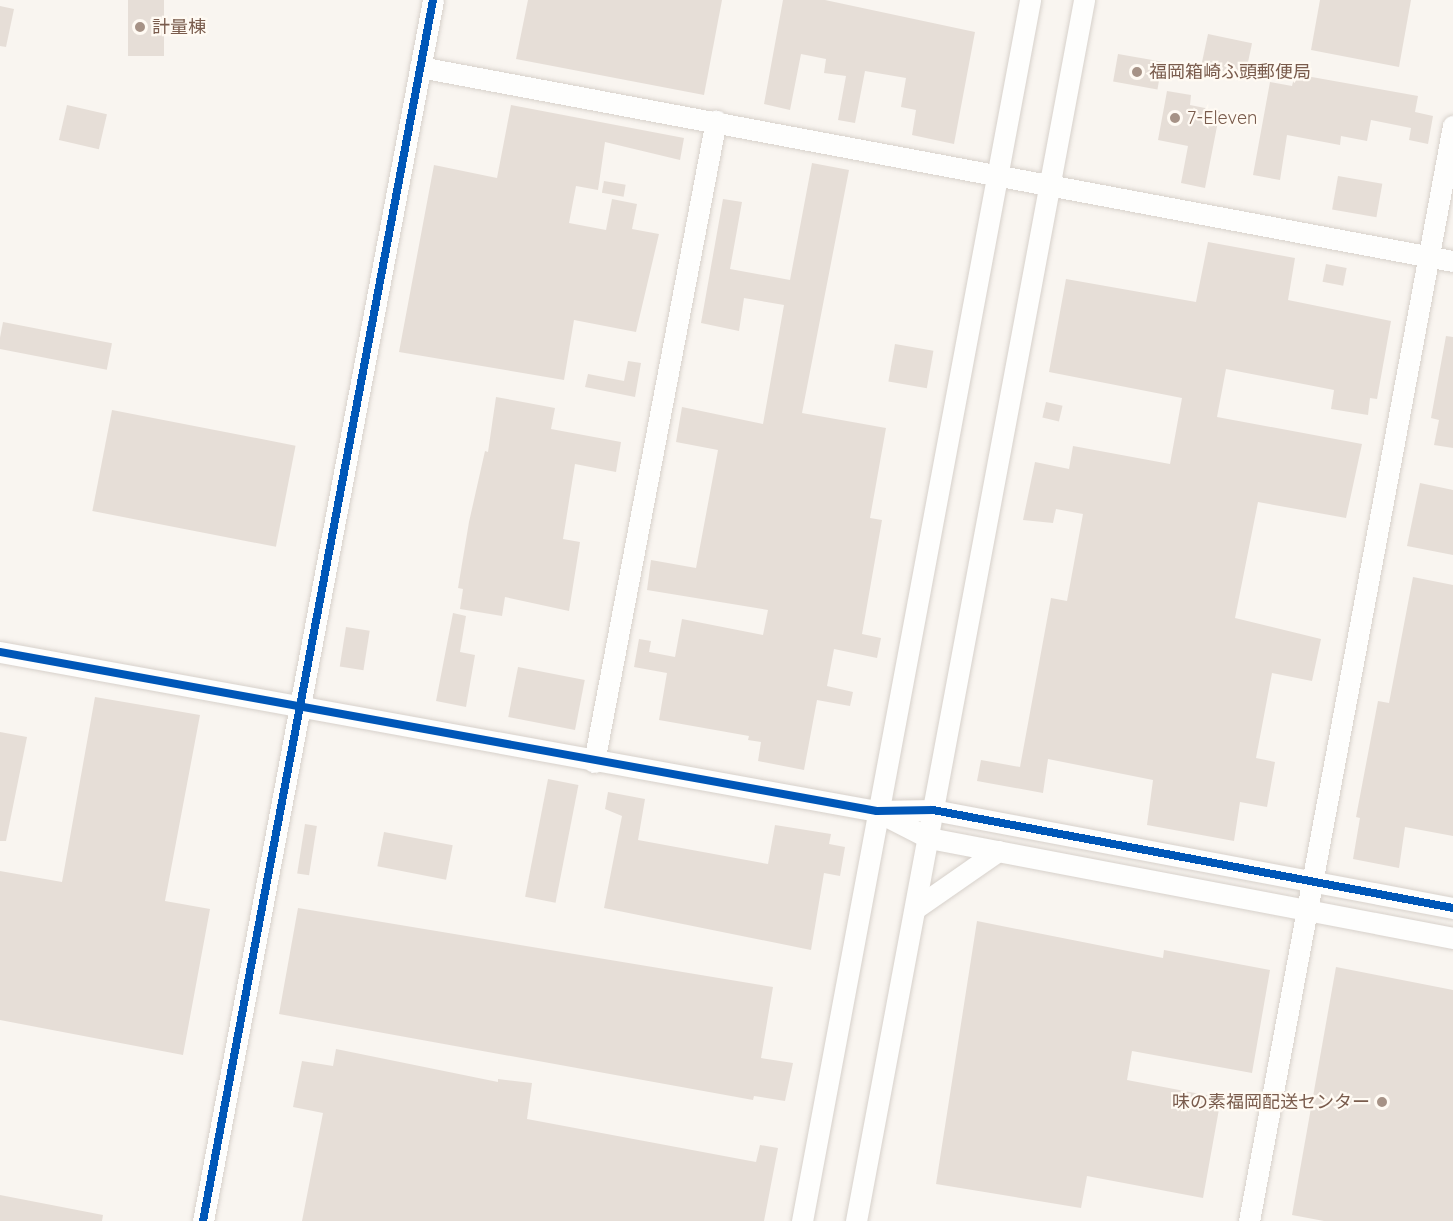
<!DOCTYPE html>
<html>
<head>
<meta charset="utf-8">
<style>
  body { margin:0 }
  #map { position:relative; width:1453px; height:1221px; overflow:hidden; background:#f9f5f0; font-family:Quicksand,"Noto Sans JP",sans-serif }
  div>[style] { position:absolute }
  .building>* { inset:0; background:#e6ded7; transform-origin:0 0 }
  .roads { filter:drop-shadow(0 0 2px #d7d1cb) drop-shadow(0 0 2px #d7d1cb) }
  .minor>* { height:21px; margin:-10.5px; padding:0 10.5px; transform-origin:10.5px; border-radius:10.5px; background:#fefefd }
  .cycleway>* { height:8px; margin:-4px; padding:0 4px; transform-origin:4px; border-radius:4px; background:#0057b8 }
  .dots>* { width:16px; height:16px; translate:-50% -50%; box-sizing:border-box; border:3px solid #fffaf3; border-radius:50% }
  span { translate:-50% -50%; white-space:nowrap; text-align:center; line-height:1.15; -webkit-text-stroke:4.5px #fffaf3; paint-order:stroke }
  .poi-label { font-size:18px; color:#7a5c4d }
  .left { translate:0 -50%; text-align:left }
  .right { translate:-100% -50%; text-align:right }
</style>
</head>
<body>
<div id="map">
  <div class="building">
    <i style="left:128px;top:0;width:36px;height:56px"></i>
    <i style="clip-path:polygon(528px 0,722px 0,704px 95px,516px 59px)"></i>
    <i style="clip-path:polygon(783px 0,825px 0,975px 32px,954px 144px,912px 135px,916px 110px,901px 107px,906px 78px,865px 71px,855px 123px,838px 120px,846px 76px,824px 73px,826px 59px,801px 54px,790px 110px,764px 104px)"></i>
    <i style="clip-path:polygon(1320px 0,1411px 0,1399px 67px,1311px 50px)"></i>
    <i style="clip-path:polygon(0 6px,14px 9px,6px 47px,0 46px)"></i>
    <i style="left:1208px;top:34px;width:45px;height:33px;rotate:12deg"></i>
    <i style="left:1118px;top:54px;width:45px;height:28px;rotate:10deg"></i>
    <i style="clip-path:polygon(1295px 74px,1418px 96px,1415px 112px,1433px 116px,1428px 144px,1409px 140px,1411px 128px,1371px 120px,1367px 141px,1341px 136px,1340px 145px,1287px 135px,1280px 180px,1253px 175px,1270px 82px,1292px 86px)"></i>
    <i style="clip-path:polygon(1167px 91px,1191px 95px,1190px 105px,1220px 111px,1205px 188px,1181px 183px,1188px 146px,1158px 140px)"></i>
    <i style="left:67px;top:105px;width:41px;height:36px;rotate:13deg"></i>
    <i style="clip-path:polygon(511px 105px,684px 138px,680px 160px,605px 142px,598px 190px,576px 186px,569px 223px,606px 230px,612px 199px,637px 204px,632px 229px,659px 234px,636px 332px,574px 320px,564px 380px,399px 352px,434px 165px,497px 178px)"></i>
    <i style="clip-path:polygon(812px 163px,849px 170px,802px 413px,886px 428px,870px 518px,882px 520px,862px 634px,881px 638px,877px 658px,834px 649px,827px 686px,853px 692px,850px 706px,817px 700px,804px 770px,758px 761px,761px 742px,748px 740px,749px 736px,659px 720px,667px 673px,634px 667px,639px 639px,651px 641px,649px 652px,675px 657px,682px 619px,763px 635px,768px 610px,647px 590px,651px 560px,696px 568px,718px 450px,676px 442px,682px 407px,763px 424px,784px 305px,744px 298px,739px 331px,701px 323px,723px 199px,742px 202px,730px 269px,790px 280px)"></i>
    <i style="left:1338px;top:176px;width:45px;height:34px;rotate:10deg"></i>
    <i style="left:604px;top:181px;width:22px;height:12px;rotate:10deg"></i>
    <i style="clip-path:polygon(1208px 242px,1295px 258px,1288px 300px,1391px 321px,1377px 399px,1370px 398px,1368px 415px,1331px 409px,1334px 390px,1226px 369px,1217px 417px,1362px 444px,1346px 518px,1258px 502px,1235px 618px,1321px 639px,1312px 681px,1272px 673px,1256px 758px,1275px 762px,1267px 807px,1240px 802px,1234px 841px,1147px 825px,1153px 780px,1048px 759px,1043px 793px,977px 781px,981px 760px,1020px 767px,1051px 598px,1067px 601px,1083px 514px,1056px 509px,1053px 523px,1023px 520px,1035px 462px,1069px 469px,1073px 446px,1170px 464px,1182px 398px,1049px 372px,1066px 279px,1196px 302px)"></i>
    <i style="left:1326px;top:264px;width:21px;height:18px;rotate:11deg"></i>
    <i style="left:3px;top:322px;width:111px;height:27px;rotate:11deg"></i>
    <i style="clip-path:polygon(1446px 336px,1453px 337px,1453px 448px,1434px 445px,1439px 420px,1431px 418px)"></i>
    <i style="left:895px;top:344px;width:39px;height:38px;rotate:10deg"></i>
    <i style="clip-path:polygon(628px 361px,641px 363px,635px 397px,585px 387px,588px 374px,624px 381px)"></i>
    <i style="clip-path:polygon(496px 397px,555px 408px,551px 429px,621px 442px,616px 472px,575px 464px,563px 539px,580px 542px,569px 611px,505px 597px,502px 616px,460px 609px,463px 589px,458px 588px,469px 522px,485px 451px,488px 452px)"></i>
    <i style="left:1046px;top:402px;width:17px;height:16px;rotate:13deg"></i>
    <i style="left:112px;top:410px;width:187px;height:103px;rotate:11deg"></i>
    <i style="clip-path:polygon(1420px 483px,1453px 490px,1453px 555px,1407px 546px)"></i>
    <i style="clip-path:polygon(1413px 577px,1453px 585px,1453px 836px,1405px 827px,1399px 868px,1353px 859px,1360px 818px,1356px 817px,1378px 701px,1389px 703px)"></i>
    <i style="clip-path:polygon(453px 613px,466px 616px,460px 652px,475px 655px,466px 707px,436px 701px)"></i>
    <i style="left:346px;top:627px;width:24px;height:40px;rotate:9deg"></i>
    <i style="left:518px;top:667px;width:68px;height:51px;rotate:11deg"></i>
    <i style="clip-path:polygon(95px 697px,200px 715px,165px 901px,210px 909px,183px 1055px,0 1020px,0 871px,62px 882px)"></i>
    <i style="clip-path:polygon(0 732px,27px 737px,6px 841px,0 841px)"></i>
    <i style="left:548px;top:779px;width:31px;height:120px;rotate:11deg"></i>
    <i style="clip-path:polygon(608px 792px,645px 799px,638px 840px,768px 864px,775px 825px,831px 834px,829px 844px,845px 847px,840px 876px,824px 873px,811px 950px,604px 908px,622px 816px,605px 809px)"></i>
    <i style="left:305px;top:824px;width:12px;height:50px;rotate:9deg"></i>
    <i style="left:384px;top:832px;width:70px;height:35px;rotate:11deg"></i>
    <i style="clip-path:polygon(298px 908px,773px 987px,761px 1058px,793px 1063px,785px 1101px,754px 1096px,753px 1100px,279px 1014px)"></i>
    <i style="clip-path:polygon(977px 921px,1163px 958px,1164px 950px,1270px 970px,1252px 1073px,1132px 1051px,1127px 1080px,1221px 1098px,1203px 1198px,1087px 1176px,1081px 1208px,936px 1184px)"></i>
    <i style="clip-path:polygon(1336px 967px,1453px 990px,1453px 1221px,1324px 1221px,1292px 1215px)"></i>
    <i style="clip-path:polygon(336px 1049px,498px 1082px,498px 1079px,532px 1083px,527px 1119px,756px 1162px,760px 1145px,778px 1148px,764px 1221px,302px 1221px,323px 1113px,293px 1107px,302px 1061px,333px 1066px)"></i>
    <i style="clip-path:polygon(0 1195px,103px 1215px,102px 1221px,0 1221px)"></i>
  </div>
  <div class="roads">
    <div class="minor">
      <i style="left:420px;top:67px;width:1051px;rotate:10.64deg"></i>
      <i style="left:0;top:652px;width:891px;rotate:10.28deg"></i>
      <i style="left:877px;top:811px;width:56px;rotate:-1deg"></i>
      <i style="left:933px;top:810px;width:529px;rotate:10.67deg"></i>
      <i style="left:594px;top:762px;width:653px;rotate:-79.24deg"></i>
      <i style="left:878px;top:812px;width:57px;rotate:27deg"></i>
      <i style="left:929px;top:838px;width:533px;rotate:10.8deg"></i>
      <i style="left:916px;top:908px;width:100px;rotate:-34.8deg"></i>
      <i style="left:203px;top:1221px;width:1242px;rotate:-79.33deg"></i>
      <i style="left:802px;top:1221px;width:1242px;rotate:-79.42deg"></i>
      <i style="left:856px;top:1221px;width:1242px;rotate:-79.42deg"></i>
      <i style="left:1249px;top:1221px;width:1114px;rotate:-79.45deg"></i>
    </div>
  </div>
  <div class="cycleway">
    <i style="left:0;top:652px;width:891px;rotate:10.28deg"></i>
    <i style="left:877px;top:811px;width:56px;rotate:-1deg"></i>
    <i style="left:933px;top:810px;width:529px;rotate:10.67deg"></i>
    <i style="left:203px;top:1221px;width:1242px;rotate:-79.33deg"></i>
  </div>
  <div class="dots">
    <i style="left:140px;top:27px;background:#a69286"></i>
    <i style="left:1137px;top:72px;background:#a69286"></i>
    <i style="left:1175px;top:118px;background:#a69286"></i>
    <i style="left:1382px;top:1102px;background:#a69286"></i>
  </div>
  <div class="poi-label">
    <span class="left" style="left:152px;top:27px">計量棟</span>
    <span class="left" style="left:1149px;top:72px">福岡箱崎ふ頭郵便局</span>
    <span class="left" style="left:1187px;top:118px">7-Eleven</span>
    <span class="right" style="left:1370px;top:1102px">味の素福岡配送センター</span>
  </div>
</div>
</body>
</html>
